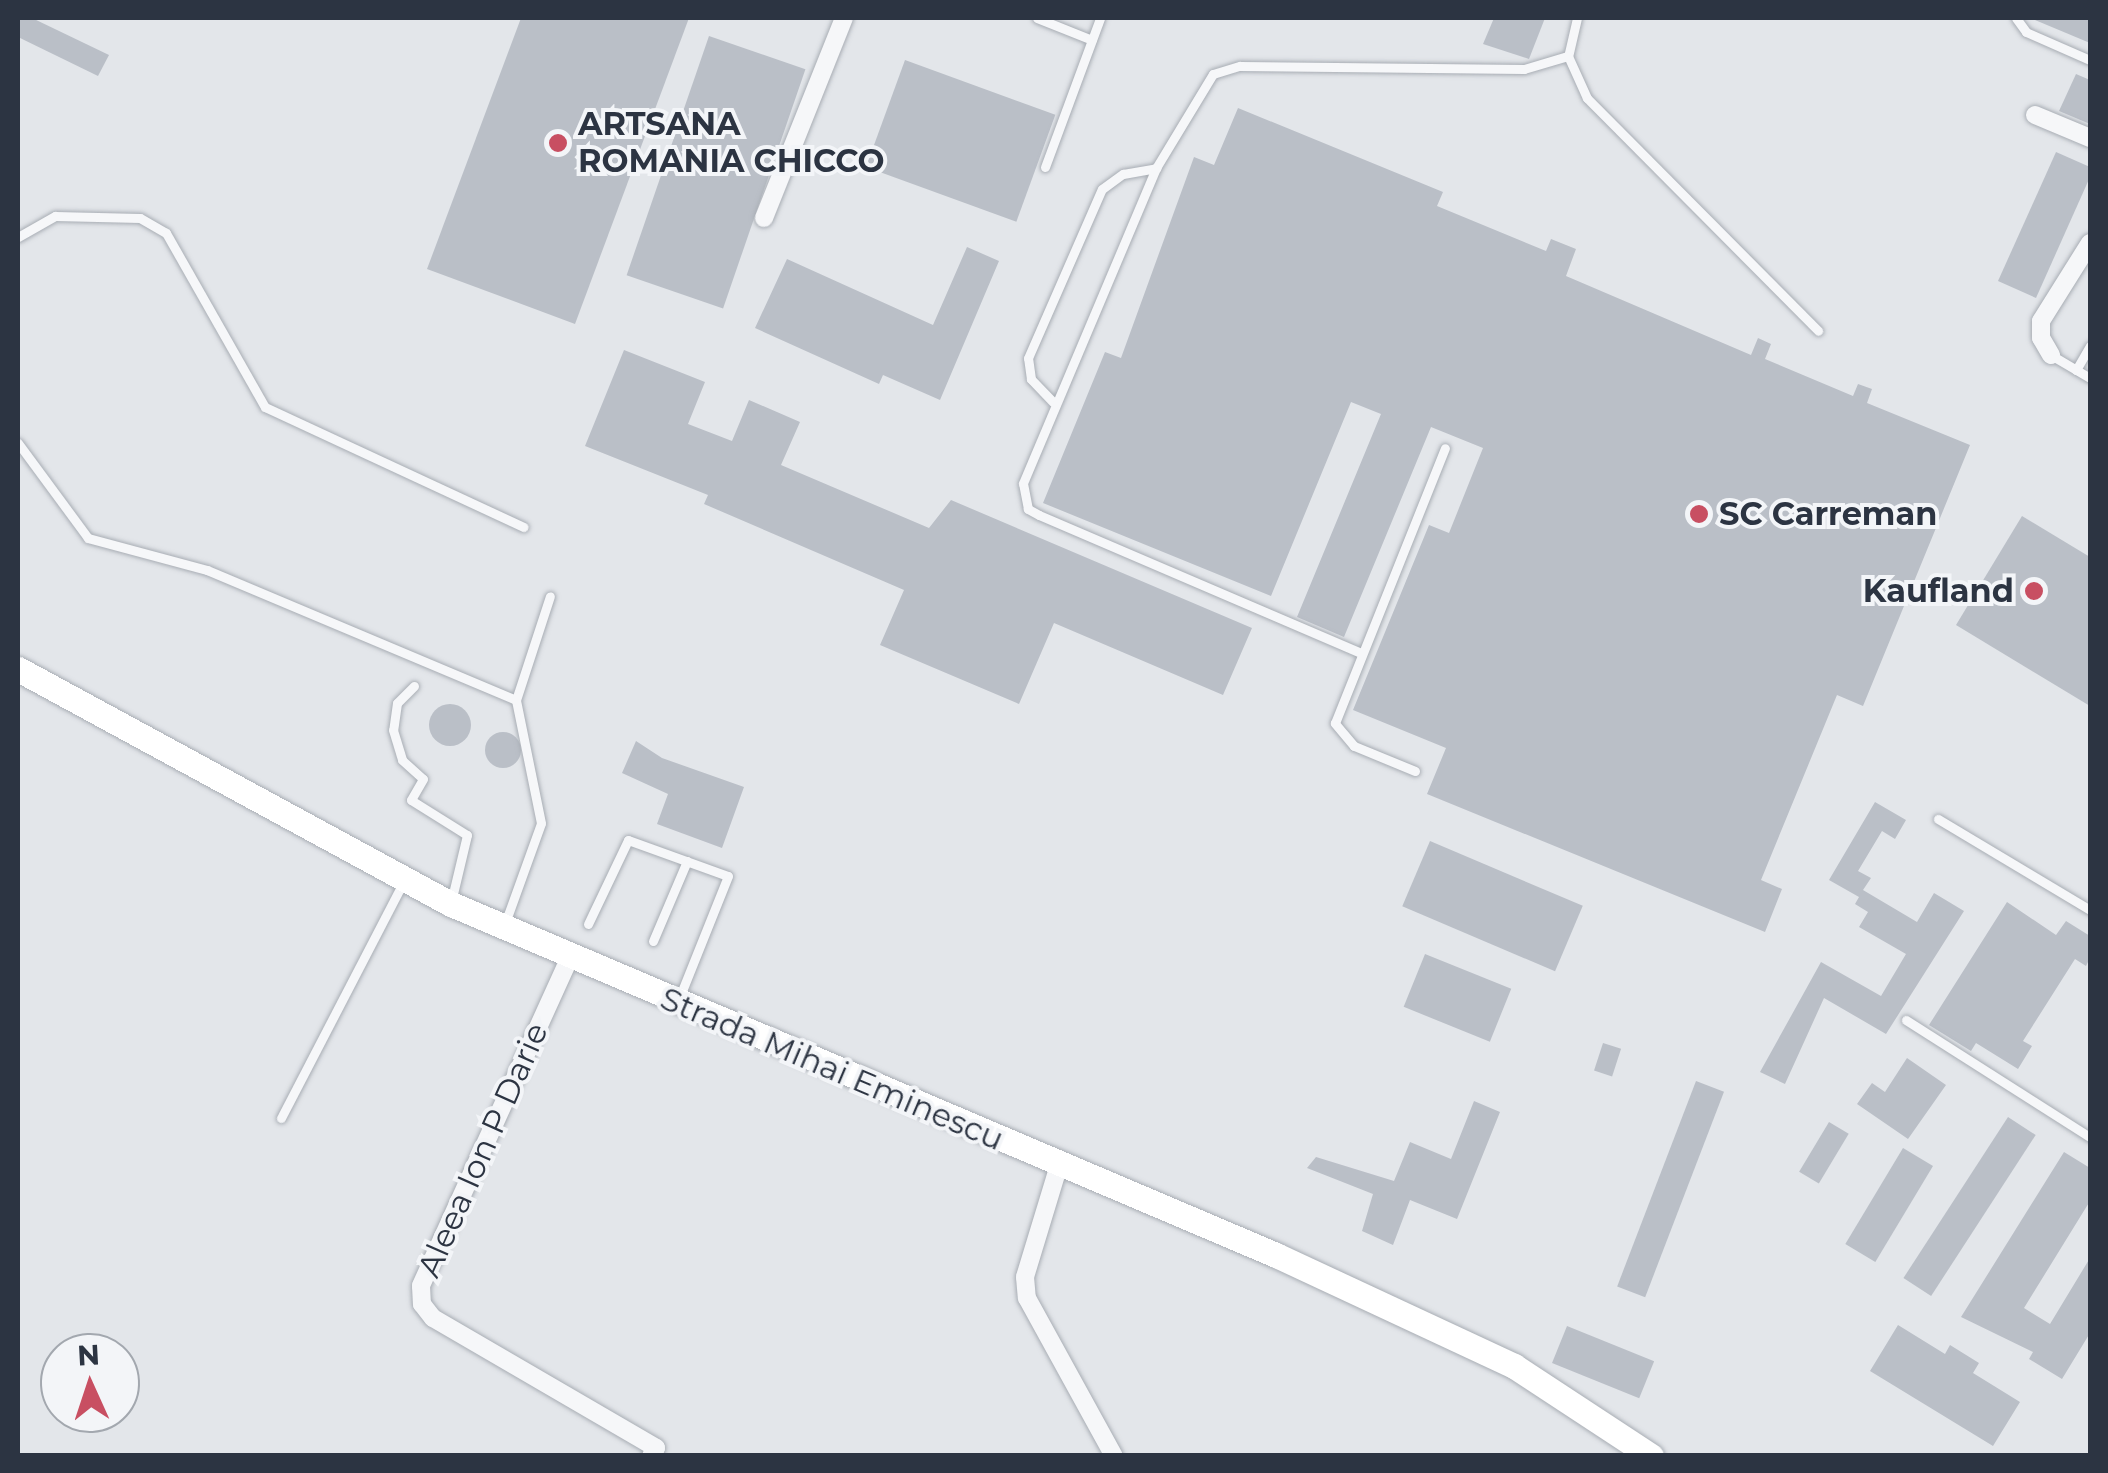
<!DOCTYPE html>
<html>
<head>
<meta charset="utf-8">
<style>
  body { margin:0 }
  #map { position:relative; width:2108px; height:1473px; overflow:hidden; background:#e3e6ea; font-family:Montserrat,sans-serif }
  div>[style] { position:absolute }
  .building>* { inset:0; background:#babfc7; transform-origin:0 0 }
  .round { border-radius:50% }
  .roads { filter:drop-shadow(0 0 2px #a8adb4) drop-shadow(0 0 2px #a8adb4) }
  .lane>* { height:9px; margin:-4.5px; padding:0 4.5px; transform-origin:4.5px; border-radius:4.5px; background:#f6f7f9 }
  .street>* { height:18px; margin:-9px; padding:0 9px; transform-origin:9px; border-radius:9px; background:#f6f7f9 }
  .secondary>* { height:25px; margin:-12.5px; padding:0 12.5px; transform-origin:12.5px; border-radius:12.5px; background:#fff }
  .dots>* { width:28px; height:28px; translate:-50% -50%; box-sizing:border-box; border:5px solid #f3f5f8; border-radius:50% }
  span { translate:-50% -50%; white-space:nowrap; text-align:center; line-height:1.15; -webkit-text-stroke:8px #f3f5f8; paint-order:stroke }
  .poi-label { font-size:32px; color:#2c3442; font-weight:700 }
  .left { translate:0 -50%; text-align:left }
  .right { translate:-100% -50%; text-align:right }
  .street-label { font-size:32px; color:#2c3442 }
  .frame { position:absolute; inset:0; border:20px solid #2c3442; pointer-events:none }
  .north { position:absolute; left:40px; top:1333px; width:100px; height:100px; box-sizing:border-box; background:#f3f5f8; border:2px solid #a3a8af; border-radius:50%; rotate:357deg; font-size:28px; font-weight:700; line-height:40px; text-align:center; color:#2c3442 }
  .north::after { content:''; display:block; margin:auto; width:35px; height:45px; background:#c84f62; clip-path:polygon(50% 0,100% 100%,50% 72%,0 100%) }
</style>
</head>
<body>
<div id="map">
  <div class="building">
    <i style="clip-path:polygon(18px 18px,32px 18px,109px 55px,98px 76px,18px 37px)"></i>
    <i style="clip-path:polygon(521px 18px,689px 18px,575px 324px,427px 269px)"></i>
    <i style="clip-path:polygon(1494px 18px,1545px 18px,1529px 59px,1483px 44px)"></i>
    <i style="clip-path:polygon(2030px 18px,2090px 18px,2090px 43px)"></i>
    <i style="left:709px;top:36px;width:102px;height:253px;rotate:19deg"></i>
    <i style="left:905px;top:60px;width:160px;height:114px;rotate:20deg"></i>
    <i style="clip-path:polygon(2076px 74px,2090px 80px,2090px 124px,2059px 111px)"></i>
    <i style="clip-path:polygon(1238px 108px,1443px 192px,1437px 206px,1546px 251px,1551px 239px,1576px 249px,1566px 276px,1751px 355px,1758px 338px,1771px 344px,1765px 359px,1853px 396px,1858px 384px,1872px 389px,1867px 403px,1970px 445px,1863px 706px,1837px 695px,1761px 880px,1782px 889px,1765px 932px,1427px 794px,1446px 748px,1353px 710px,1429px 525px,1449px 533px,1483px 448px,1431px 427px,1344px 637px,1297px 617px,1381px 414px,1351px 402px,1271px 596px,1043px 503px,1105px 352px,1121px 358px,1194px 157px,1214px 165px)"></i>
    <i style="clip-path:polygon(2056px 152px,2090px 167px,2090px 177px,2036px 298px,1998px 281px)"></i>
    <i style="clip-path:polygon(967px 247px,999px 261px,940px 400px,883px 375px,879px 384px,755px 328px,787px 259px,933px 325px)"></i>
    <i style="clip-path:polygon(624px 350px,705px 382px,688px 424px,732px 441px,749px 400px,800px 422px,781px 465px,929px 528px,951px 500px,1252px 628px,1223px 695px,1054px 623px,1019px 704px,880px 645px,904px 590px,704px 504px,708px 495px,585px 446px)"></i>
    <i style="clip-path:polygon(2022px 516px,2090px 557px,2090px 706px,1956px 625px)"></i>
    <i class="round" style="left:429px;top:704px;width:42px;height:42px"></i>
    <i class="round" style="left:485px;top:732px;width:36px;height:36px"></i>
    <i style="clip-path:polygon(636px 741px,662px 758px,744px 787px,722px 848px,657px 824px,668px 794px,622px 773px)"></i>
    <i style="clip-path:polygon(1875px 802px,1906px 820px,1895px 839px,1882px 831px,1858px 871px,1871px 878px,1863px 890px,1917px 922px,1934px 893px,1964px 911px,1886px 1034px,1824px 998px,1785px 1084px,1760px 1072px,1821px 962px,1881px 996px,1906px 954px,1859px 927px,1868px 912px,1855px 904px,1859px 897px,1829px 880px)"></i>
    <i style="left:1430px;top:841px;width:166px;height:71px;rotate:23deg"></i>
    <i style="clip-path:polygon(2007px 902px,2056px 935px,2066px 921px,2090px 936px,2090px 958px,2086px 966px,2075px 959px,2023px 1041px,2032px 1046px,2018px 1069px,1976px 1043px,1971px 1051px,1929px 1025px)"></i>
    <i style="left:1425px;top:954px;width:93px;height:57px;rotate:22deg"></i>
    <i style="left:1603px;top:1043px;width:19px;height:29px;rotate:18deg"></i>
    <i style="clip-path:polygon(1907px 1058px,1946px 1085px,1908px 1139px,1857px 1104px,1872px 1083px,1885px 1092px)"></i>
    <i style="left:1696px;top:1081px;width:30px;height:220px;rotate:21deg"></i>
    <i style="clip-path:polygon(1474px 1101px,1500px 1112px,1457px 1219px,1410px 1200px,1393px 1245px,1362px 1231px,1373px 1194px,1307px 1168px,1316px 1157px,1394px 1181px,1410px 1142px,1451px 1159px)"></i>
    <i style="left:2008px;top:1117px;width:33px;height:192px;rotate:33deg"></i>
    <i style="left:1829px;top:1122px;width:23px;height:58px;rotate:31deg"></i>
    <i style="left:1903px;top:1148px;width:35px;height:112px;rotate:31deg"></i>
    <i style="clip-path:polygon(2064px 1152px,2090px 1168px,2090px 1201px,2024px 1308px,2050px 1324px,2090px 1258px,2090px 1333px,2062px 1379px,2029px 1359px,2033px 1352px,1961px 1317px)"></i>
    <i style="clip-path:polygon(1898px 1325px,1945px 1354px,1950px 1345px,1979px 1363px,1973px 1373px,2020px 1402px,1993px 1446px,1870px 1371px)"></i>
    <i style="left:1567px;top:1326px;width:94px;height:40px;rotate:22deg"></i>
  </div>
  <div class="roads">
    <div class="lane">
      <i style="left:1037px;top:18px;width:59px;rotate:21.8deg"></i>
      <i style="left:1577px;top:18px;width:39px;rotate:103deg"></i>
      <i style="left:1568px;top:56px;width:46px;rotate:65.7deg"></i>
      <i style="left:1587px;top:98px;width:328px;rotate:45.2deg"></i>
      <i style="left:2016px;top:18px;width:17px;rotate:54deg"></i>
      <i style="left:2026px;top:32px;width:70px;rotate:23.6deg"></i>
      <i style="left:1045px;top:167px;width:159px;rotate:-69.7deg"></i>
      <i style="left:18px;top:237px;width:43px;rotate:-29.6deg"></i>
      <i style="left:55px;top:216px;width:85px;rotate:1.3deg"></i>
      <i style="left:140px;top:218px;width:30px;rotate:30deg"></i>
      <i style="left:166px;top:233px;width:200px;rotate:60.4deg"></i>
      <i style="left:265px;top:407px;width:285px;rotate:24.9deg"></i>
      <i style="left:2051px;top:355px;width:45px;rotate:30.5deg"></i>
      <i style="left:2076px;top:370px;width:28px;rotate:-60deg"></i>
      <i style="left:1053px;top:402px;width:32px;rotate:-134deg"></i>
      <i style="left:1031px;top:379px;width:21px;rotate:-98deg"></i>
      <i style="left:1028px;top:358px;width:184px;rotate:-66.4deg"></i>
      <i style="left:1102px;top:189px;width:26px;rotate:-36deg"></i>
      <i style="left:1123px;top:174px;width:34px;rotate:-10deg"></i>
      <i style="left:18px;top:443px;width:118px;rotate:53.6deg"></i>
      <i style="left:88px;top:538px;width:123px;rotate:15.1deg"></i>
      <i style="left:207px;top:570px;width:335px;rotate:22.8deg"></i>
      <i style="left:1361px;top:653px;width:350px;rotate:-156.8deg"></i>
      <i style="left:1039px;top:515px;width:13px;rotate:-151deg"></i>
      <i style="left:1028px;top:509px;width:26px;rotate:-101deg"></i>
      <i style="left:1023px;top:483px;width:342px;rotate:-67.1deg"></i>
      <i style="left:1156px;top:168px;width:110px;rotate:-58.8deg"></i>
      <i style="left:1213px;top:74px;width:28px;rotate:-17deg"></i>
      <i style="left:1240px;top:66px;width:284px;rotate:0.6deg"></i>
      <i style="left:1524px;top:69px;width:46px;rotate:-16.5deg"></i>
      <i style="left:414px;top:686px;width:24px;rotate:135deg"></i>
      <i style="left:397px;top:703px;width:27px;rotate:98deg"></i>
      <i style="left:393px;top:730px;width:31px;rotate:73deg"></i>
      <i style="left:402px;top:760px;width:28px;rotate:42deg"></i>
      <i style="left:423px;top:779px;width:24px;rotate:120deg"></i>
      <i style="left:411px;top:800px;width:66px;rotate:32deg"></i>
      <i style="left:467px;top:835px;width:69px;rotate:103.4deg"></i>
      <i style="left:1415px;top:771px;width:66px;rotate:-157.7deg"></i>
      <i style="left:1354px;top:746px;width:30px;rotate:-130deg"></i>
      <i style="left:1335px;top:723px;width:296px;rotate:-68.2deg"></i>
      <i style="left:1938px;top:819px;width:177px;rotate:30.9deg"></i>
      <i style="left:588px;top:924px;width:93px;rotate:-64.5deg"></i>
      <i style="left:628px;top:840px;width:106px;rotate:19.8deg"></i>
      <i style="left:728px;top:876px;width:129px;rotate:111.8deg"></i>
      <i style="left:504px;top:926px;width:109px;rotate:-70.2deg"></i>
      <i style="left:541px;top:823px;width:126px;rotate:-101.5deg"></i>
      <i style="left:516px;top:700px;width:109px;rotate:-71.9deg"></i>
      <i style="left:653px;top:941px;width:87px;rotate:-67deg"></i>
      <i style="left:1906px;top:1020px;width:218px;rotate:32.5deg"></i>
      <i style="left:281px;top:1118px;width:267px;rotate:-62.6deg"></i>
    </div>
    <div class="street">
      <i style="left:2035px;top:115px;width:60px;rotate:22.7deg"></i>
      <i style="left:764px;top:218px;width:215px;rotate:-68.2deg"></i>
      <i style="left:2051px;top:355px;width:20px;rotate:-120deg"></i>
      <i style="left:2041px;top:338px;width:17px;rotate:-90deg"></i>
      <i style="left:2041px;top:321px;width:92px;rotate:-57.9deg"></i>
      <i style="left:570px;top:957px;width:361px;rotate:114.4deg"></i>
      <i style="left:421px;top:1286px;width:18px;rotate:87deg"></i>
      <i style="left:422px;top:1304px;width:18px;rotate:52deg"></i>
      <i style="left:433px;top:1318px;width:258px;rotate:30.2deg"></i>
      <i style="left:656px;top:1448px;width:9px;rotate:122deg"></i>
      <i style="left:1059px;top:1165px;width:117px;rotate:106.9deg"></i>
      <i style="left:1025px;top:1277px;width:21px;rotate:85deg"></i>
      <i style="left:1027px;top:1298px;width:180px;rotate:61.2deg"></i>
    </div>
    <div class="secondary">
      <i style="left:18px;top:669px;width:493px;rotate:28.5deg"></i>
      <i style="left:451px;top:904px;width:897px;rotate:23.05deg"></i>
      <i style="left:1276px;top:1255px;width:263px;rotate:25deg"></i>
      <i style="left:1514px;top:1366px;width:164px;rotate:33.3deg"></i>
    </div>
  </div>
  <div class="dots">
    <i style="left:558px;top:143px;background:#c84f62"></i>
    <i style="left:1699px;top:514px;background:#c84f62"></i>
    <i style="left:2034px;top:591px;background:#c84f62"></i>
  </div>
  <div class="poi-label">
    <span class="left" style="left:578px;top:143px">ARTSANA<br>ROMANIA CHICCO</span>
    <span class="left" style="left:1719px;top:514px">SC Carreman</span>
    <span class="right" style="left:2014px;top:591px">Kaufland</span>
  </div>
  <div class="street-label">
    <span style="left:832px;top:1069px;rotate:23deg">Strada Mihai Eminescu</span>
    <span style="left:483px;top:1150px;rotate:-66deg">Aleea Ion P Darie</span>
  </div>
  <div class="frame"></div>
  <div class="north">N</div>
</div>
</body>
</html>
